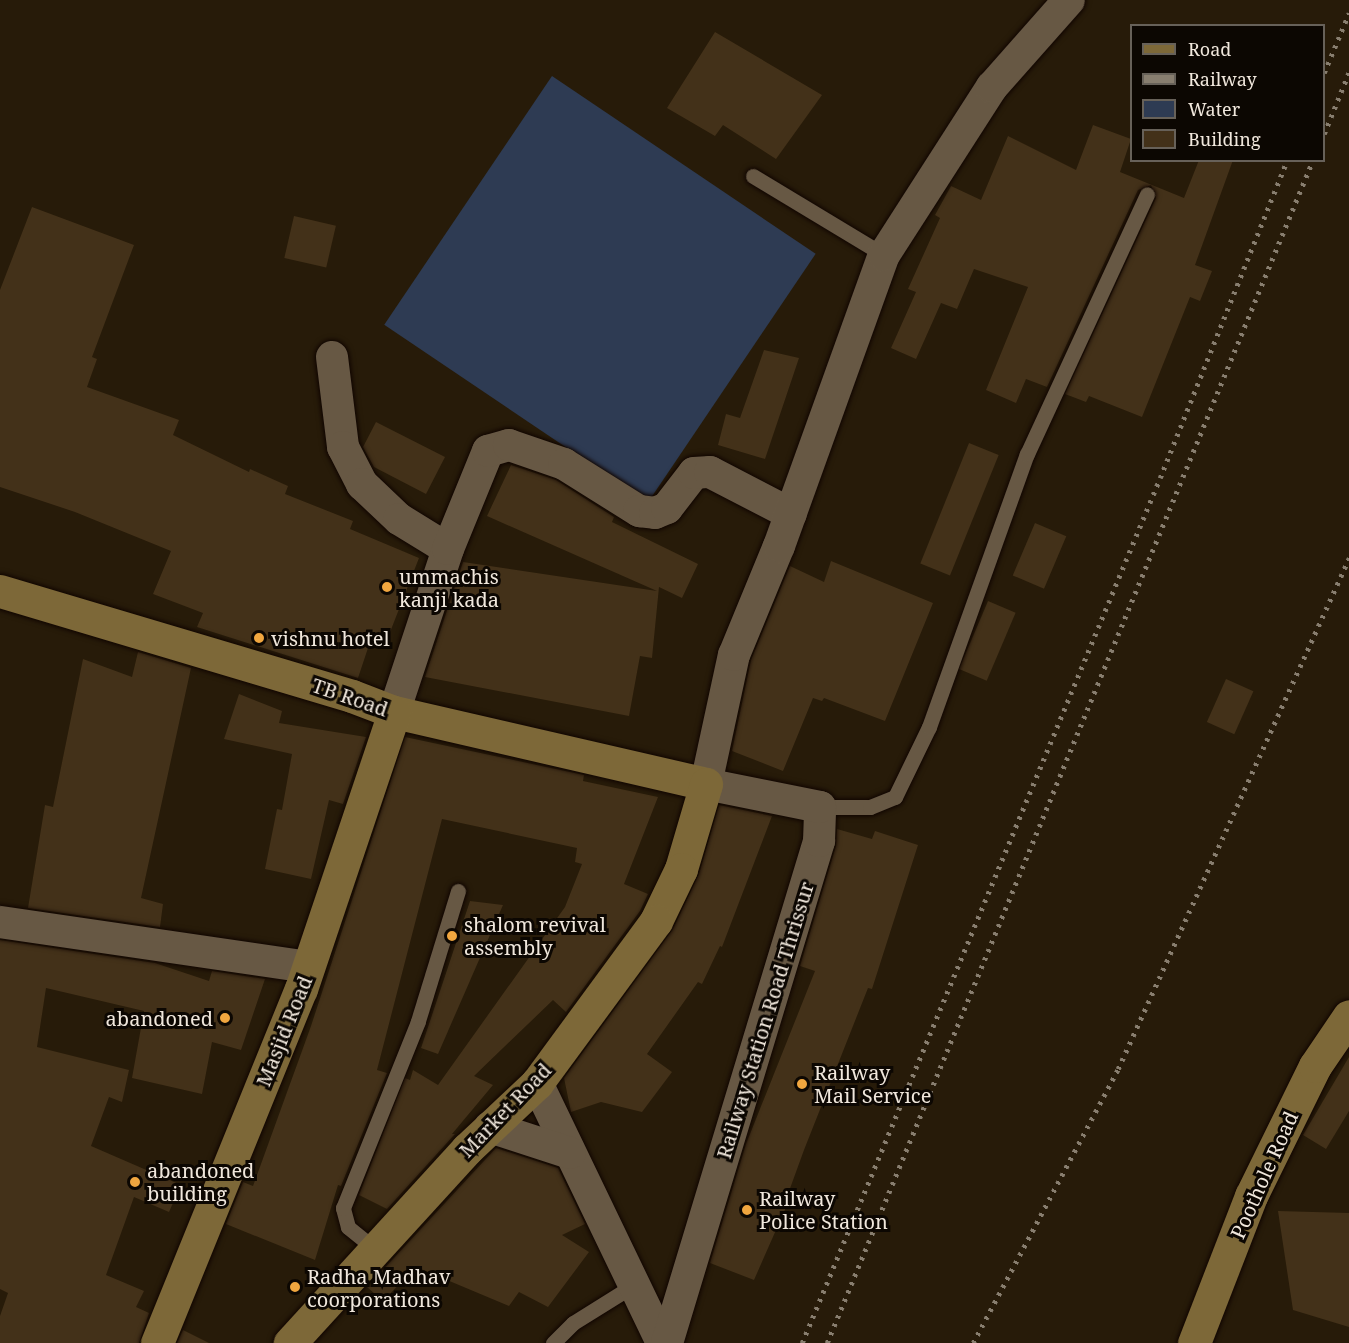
<!DOCTYPE html>
<html>
<head>
<meta charset="utf-8">
<style>
  body { margin:0 }
  #map { position:relative; width:1349px; height:1343px; overflow:hidden; background:#271b09; font-family:"Noto Serif",serif }
  div>[style] { position:absolute }
  .water>* { inset:0; background:#2e3b53; transform-origin:0 0 }
  .building>* { inset:0; background:#433119; transform-origin:0 0 }
  .roads { filter:drop-shadow(0 0 2px #100500) drop-shadow(0 0 2px #100500) }
  .lane>* { height:15px; margin:-7.5px; padding:0 7.5px; transform-origin:7.5px; border-radius:7.5px; background:#675844 }
  .street>* { height:32px; margin:-16px; padding:0 16px; transform-origin:16px; border-radius:16px; background:#675844 }
  .secondary>* { height:33px; margin:-16.5px; padding:0 16.5px; transform-origin:16.5px; border-radius:16.5px; background:#7d6838 }
  .rail>* { height:4.5px; margin-top:-2.25px; transform-origin:0; background:repeating-linear-gradient(90deg,#887e6f 0 3px,transparent 0 9px) }
  .dots>* { width:16px; height:16px; translate:-50% -50%; box-sizing:border-box; border:3px solid #0c0702; border-radius:50% }
  span { translate:-50% -50%; white-space:nowrap; text-align:center; line-height:1.15; -webkit-text-stroke:6px #0c0702; paint-order:stroke }
  .poi-label { font-size:20px; color:#f0e7dc }
  .left { translate:0 -50%; text-align:left }
  .right { translate:-100% -50%; text-align:right }
  .street-label { font-size:20px; color:#f0e7dc }
  .legend { position:absolute; left:1130px; top:24px; width:195px; height:138px; box-sizing:border-box; background:#0c0702; border:2px solid #676159; margin:0; padding:8px 10px; list-style:none; font-size:18px; color:#f0e7dc }
  .legend li { display:flex; align-items:center; gap:12px; height:30px }
  .legend b { width:30px; border:2px solid #676159 }
</style>
</head>
<body>
<div id="map">
  <div class="water">
    <i style="left:552px;top:76px;width:318px;height:300px;rotate:34deg"></i>
  </div>
  <div class="building">
    <i style="clip-path:polygon(715px 32px,822px 95px,776px 159px,723px 125px,715px 136px,667px 108px)"></i>
    <i style="clip-path:polygon(1093px 125px,1131px 139px,1120px 172px,1184px 198px,1199px 160px,1233px 160px,1195px 265px,1212px 271px,1200px 301px,1190px 297px,1142px 417px,1089px 396px,1086px 402px,1065px 394px,1156px 198px,1151px 185px,1138px 190px,1047px 387px,1026px 379px,1016px 403px,986px 390px,1028px 287px,974px 269px,957px 309px,941px 303px,916px 359px,891px 348px,916px 292px,908px 289px,940px 218px,935px 215px,951px 186px,981px 200px,1008px 136px,1076px 170px)"></i>
    <i style="clip-path:polygon(32px 207px,134px 245px,92px 357px,97px 359px,87px 387px,179px 420px,173px 435px,249px 472px,250px 469px,288px 486px,285px 494px,353px 521px,350px 529px,419px 558px,385px 645px,371px 639px,358px 678px,197px 627px,203px 613px,153px 594px,171px 551px,75px 512px,0 487px,0 290px)"></i>
    <i style="left:294px;top:216px;width:43px;height:43px;rotate:13deg"></i>
    <i style="clip-path:polygon(764px 350px,799px 358px,765px 459px,718px 445px,726px 414px,740px 418px)"></i>
    <i style="clip-path:polygon(376px 422px,445px 457px,426px 494px,374px 467px,363px 447px)"></i>
    <i style="left:969px;top:443px;width:32px;height:130px;rotate:22deg"></i>
    <i style="clip-path:polygon(511px 465px,556px 480px,614px 517px,612px 522px,698px 564px,682px 598px,659px 587px,652px 658px,640px 656px,629px 716px,425px 677px,463px 562px,657px 591px,487px 516px)"></i>
    <i style="left:1035px;top:523px;width:34px;height:57px;rotate:23deg"></i>
    <i style="clip-path:polygon(831px 561px,933px 603px,885px 721px,824px 698px,822px 701px,813px 698px,783px 771px,732px 751px,751px 660px,790px 566px,824px 582px)"></i>
    <i style="left:988px;top:601px;width:30px;height:74px;rotate:23deg"></i>
    <i style="clip-path:polygon(138px 652px,191px 668px,141px 898px,163px 904px,160px 927px,28px 908px,45px 805px,53px 807px,83px 659px,132px 677px)"></i>
    <i style="left:1226px;top:679px;width:30px;height:47px;rotate:24deg"></i>
    <i style="clip-path:polygon(239px 694px,282px 711px,279px 723px,366px 737px,343px 804px,329px 800px,311px 879px,265px 869px,277px 809px,282px 810px,292px 754px,224px 739px)"></i>
    <i style="clip-path:polygon(405px 737px,584px 775px,583px 781px,658px 797px,624px 884px,648px 894px,640px 911px,566px 1012px,553px 1000px,474px 1076px,493px 1085px,452px 1134px,455px 1134px,387px 1209px,359px 1195px,405px 1078px,410px 1080px,413px 1070px,438px 1085px,565px 907px,582px 864px,575px 862px,577px 848px,442px 819px,377px 1070px,387px 1073px,341px 1186px,338px 1185px,315px 1260px,226px 1224px,243px 1182px,253px 1186px,311px 1026px)"></i>
    <i style="clip-path:polygon(719px 805px,772px 816px,722px 947px,720px 946px,702px 984px,698px 982px,647px 1054px,672px 1072px,642px 1112px,601px 1102px,571px 1112px,564px 1078px,673px 929px,699px 874px)"></i>
    <i style="clip-path:polygon(837px 829px,872px 839px,875px 831px,918px 845px,872px 989px,868px 988px,804px 1150px,788px 1194px,791px 1196px,754px 1280px,710px 1263px,746px 1144px,815px 971px,800px 966px,836px 846px)"></i>
    <i style="clip-path:polygon(470px 901px,503px 905px,438px 1054px,421px 1048px)"></i>
    <i style="clip-path:polygon(0 940px,155px 963px,209px 981px,212px 971px,265px 979px,241px 1050px,212px 1042px,202px 1094px,132px 1078px,144px 1011px,46px 988px,37px 1047px,129px 1070px,122px 1102px,109px 1097px,91px 1146px,181px 1185px,169px 1212px,134px 1197px,106px 1275px,144px 1291px,136px 1307px,149px 1313px,139px 1343px,0 1343px,0 1316px,8px 1293px,0 1289px)"></i>
    <i style="clip-path:polygon(1349px 1057px,1349px 1111px,1326px 1149px,1303px 1135px)"></i>
    <i style="clip-path:polygon(496px 1148px,558px 1168px,585px 1224px,562px 1235px,589px 1252px,548px 1307px,519px 1292px,509px 1306px,416px 1267px,383px 1301px,367px 1287px)"></i>
    <i style="clip-path:polygon(1278px 1211px,1349px 1213px,1349px 1327px,1293px 1310px)"></i>
    <i style="clip-path:polygon(183px 1330px,209px 1343px,177px 1343px)"></i>
  </div>
  <div class="roads">
    <div class="lane">
      <i style="left:753px;top:176px;width:153px;rotate:31.1deg"></i>
      <i style="left:820px;top:807px;width:50px"></i>
      <i style="left:870px;top:807px;width:27px;rotate:-22deg"></i>
      <i style="left:895px;top:797px;width:78px;rotate:-64.1deg"></i>
      <i style="left:929px;top:727px;width:290px;rotate:-70.3deg"></i>
      <i style="left:1027px;top:454px;width:286px;rotate:-65.2deg"></i>
      <i style="left:375px;top:1249px;width:35px;rotate:-141deg"></i>
      <i style="left:348px;top:1227px;width:20px;rotate:-105deg"></i>
      <i style="left:343px;top:1208px;width:201px;rotate:-68.1deg"></i>
      <i style="left:418px;top:1021px;width:136px;rotate:-72.9deg"></i>
      <i style="left:553px;top:1343px;width:28px;rotate:-45deg"></i>
      <i style="left:573px;top:1323px;width:72px;rotate:-31.9deg"></i>
    </div>
    <div class="street">
      <i style="left:332px;top:357px;width:91px;rotate:83deg"></i>
      <i style="left:343px;top:447px;width:42px;rotate:62.8deg"></i>
      <i style="left:362px;top:484px;width:51px;rotate:43.4deg"></i>
      <i style="left:399px;top:519px;width:57px;rotate:31.5deg"></i>
      <i style="left:448px;top:549px;width:172px;rotate:108.3deg"></i>
      <i style="left:448px;top:549px;width:106px;rotate:-67.8deg"></i>
      <i style="left:488px;top:451px;width:22px;rotate:-16deg"></i>
      <i style="left:509px;top:445px;width:58px;rotate:19.1deg"></i>
      <i style="left:564px;top:464px;width:89px;rotate:32.1deg"></i>
      <i style="left:639px;top:511px;width:16px;rotate:7deg"></i>
      <i style="left:655px;top:513px;width:13px;rotate:-23deg"></i>
      <i style="left:667px;top:508px;width:44px;rotate:-52.4deg"></i>
      <i style="left:694px;top:473px;width:16px;rotate:-4deg"></i>
      <i style="left:710px;top:472px;width:91px;rotate:27.4deg"></i>
      <i style="left:0;top:922px;width:312px;rotate:8.3deg"></i>
      <i style="left:537px;top:1083px;width:288px;rotate:64.3deg"></i>
      <i style="left:490px;top:1127px;width:84px;rotate:18deg"></i>
      <i style="left:667px;top:1343px;width:525px;rotate:-73.15deg"></i>
      <i style="left:819px;top:841px;width:34px;rotate:-88deg"></i>
      <i style="left:820px;top:807px;width:116px;rotate:-168.6deg"></i>
      <i style="left:706px;top:784px;width:132px;rotate:-77.8deg"></i>
      <i style="left:734px;top:655px;width:118px;rotate:-67.6deg"></i>
      <i style="left:779px;top:546px;width:309px;rotate:-70.2deg"></i>
      <i style="left:884px;top:255px;width:200px;rotate:-57.3deg"></i>
      <i style="left:992px;top:87px;width:116px;rotate:-48.5deg"></i>
    </div>
    <div class="secondary">
      <i style="left:0;top:591px;width:367px;rotate:16.6deg"></i>
      <i style="left:352px;top:696px;width:45px;rotate:20.9deg"></i>
      <i style="left:394px;top:712px;width:320px;rotate:13deg"></i>
      <i style="left:706px;top:784px;width:89px;rotate:106.4deg"></i>
      <i style="left:681px;top:869px;width:58px;rotate:115.7deg"></i>
      <i style="left:656px;top:921px;width:201px;rotate:126.3deg"></i>
      <i style="left:537px;top:1083px;width:96px;rotate:136.7deg"></i>
      <i style="left:467px;top:1149px;width:263px;rotate:132.4deg"></i>
      <i style="left:157px;top:1343px;width:382px;rotate:-67.9deg"></i>
      <i style="left:301px;top:989px;width:292px;rotate:-71.4deg"></i>
      <i style="left:1194px;top:1343px;width:158px;rotate:-68.8deg"></i>
      <i style="left:1251px;top:1196px;width:145px;rotate:-63.8deg"></i>
      <i style="left:1315px;top:1066px;width:60px;rotate:-55.8deg"></i>
    </div>
  </div>
  <div class="rail">
    <i style="left:1324px;top:73px;width:65px;rotate:-67.4deg"></i>
    <i style="left:1324px;top:134px;width:67px;rotate:-68deg"></i>
    <i style="left:802px;top:1343px;width:936px;rotate:-67.52deg"></i>
    <i style="left:1160px;top:478px;width:342px;rotate:-68.2deg"></i>
    <i style="left:827px;top:1343px;width:1279px;rotate:-67.67deg"></i>
    <i style="left:973px;top:1343px;width:310px;rotate:-62.1deg"></i>
    <i style="left:1118px;top:1069px;width:561px;rotate:-65.67deg"></i>
  </div>
  <div class="dots">
    <i style="left:387px;top:587px;background:#f0a63f"></i>
    <i style="left:259px;top:638px;background:#f0a63f"></i>
    <i style="left:452px;top:936px;background:#f0a63f"></i>
    <i style="left:225px;top:1018px;background:#f0a63f"></i>
    <i style="left:802px;top:1084px;background:#f0a63f"></i>
    <i style="left:135px;top:1182px;background:#f0a63f"></i>
    <i style="left:747px;top:1210px;background:#f0a63f"></i>
    <i style="left:295px;top:1287px;background:#f0a63f"></i>
  </div>
  <div class="poi-label">
    <span class="left" style="left:399px;top:588px">ummachis<br>kanji kada</span>
    <span class="left" style="left:271px;top:638px">vishnu hotel</span>
    <span class="left" style="left:464px;top:936px">shalom revival<br>assembly</span>
    <span class="right" style="left:213px;top:1018px">abandoned</span>
    <span class="left" style="left:814px;top:1084px">Railway<br>Mail Service</span>
    <span class="left" style="left:147px;top:1182px">abandoned<br>building</span>
    <span class="left" style="left:759px;top:1210px">Railway<br>Police Station</span>
    <span class="left" style="left:307px;top:1288px">Radha Madhav<br>coorporations</span>
  </div>
  <div class="street-label">
    <span style="left:350px;top:697px;rotate:19deg">TB Road</span>
    <span style="left:765px;top:1020px;rotate:-73deg">Railway Station Road Thrissur</span>
    <span style="left:284px;top:1031px;rotate:-68deg">Masjid Road</span>
    <span style="left:505px;top:1110px;rotate:-46deg">Market Road</span>
    <span style="left:1264px;top:1175px;rotate:-66deg">Poothole Road</span>
  </div>
  <ul class="legend">
  <li><b style="height:8px;background:#7d6838"></b>Road</li>
  <li><b style="height:8px;background:#887e6f"></b>Railway</li>
  <li><b style="height:16px;background:#2e3b53"></b>Water</li>
  <li><b style="height:16px;background:#433119"></b>Building</li>
  </ul>
</div>
</body>
</html>
